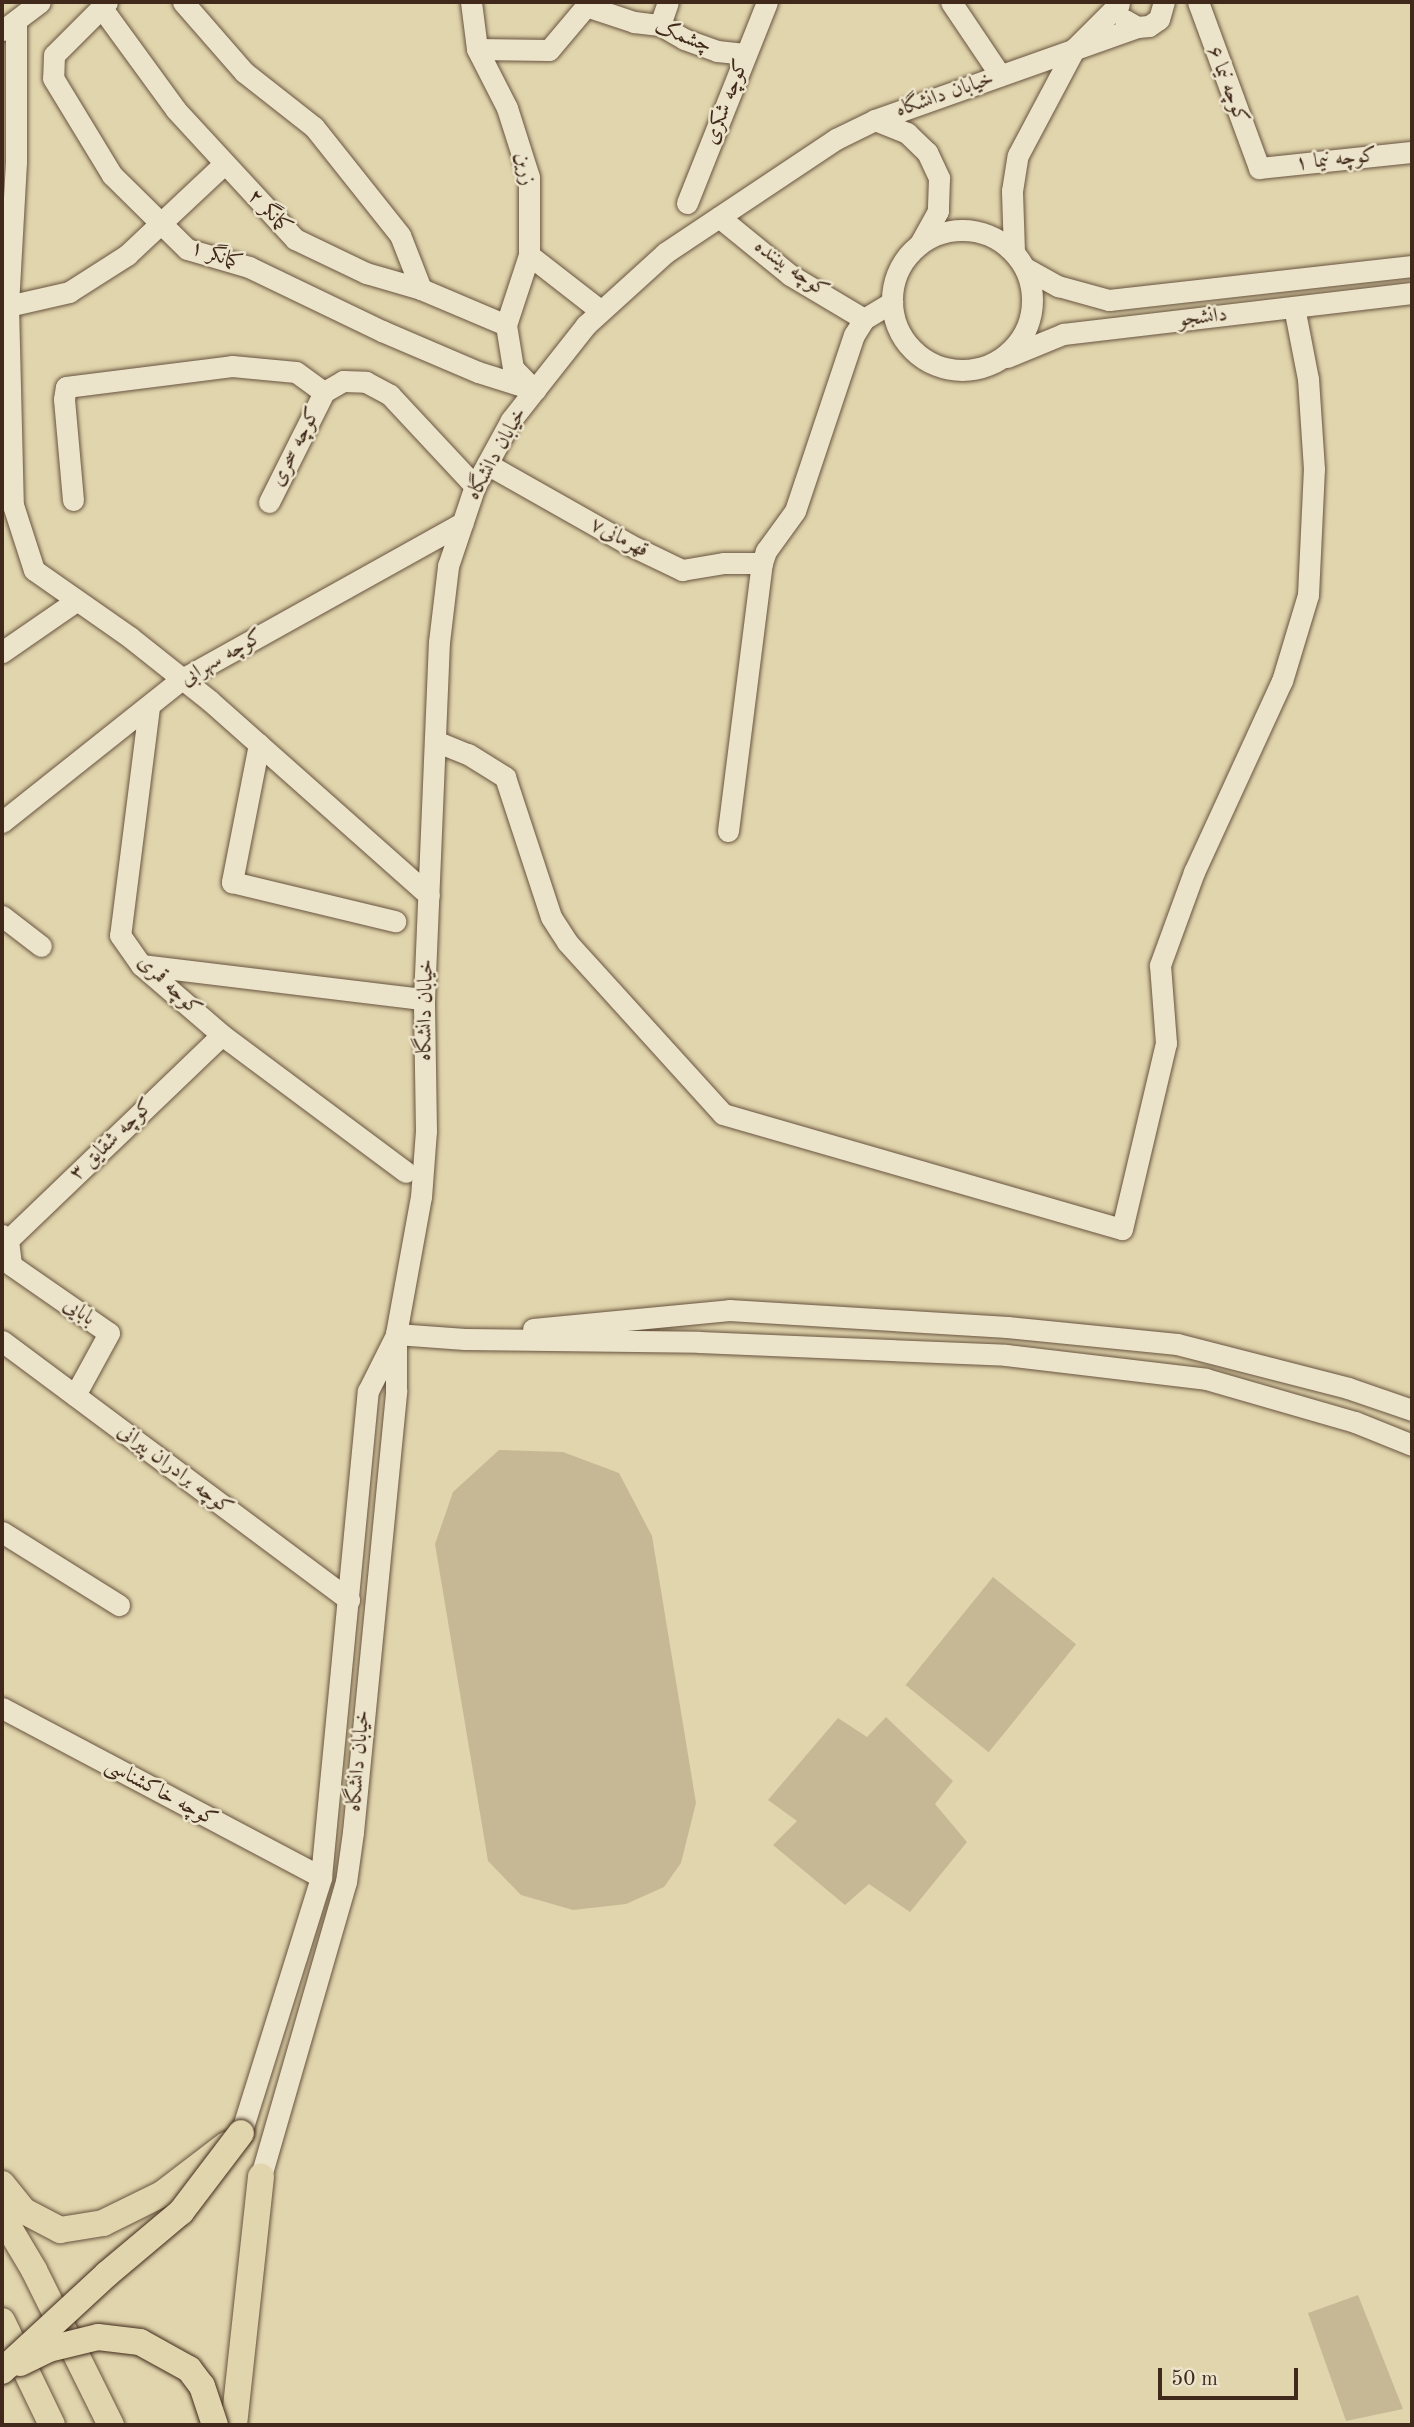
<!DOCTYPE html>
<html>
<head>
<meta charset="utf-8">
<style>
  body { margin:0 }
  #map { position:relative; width:1414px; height:2427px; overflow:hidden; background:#e1d5ad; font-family:"Old Standard TT",Amiri,serif }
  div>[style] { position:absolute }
  .green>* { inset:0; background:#c6b894; transform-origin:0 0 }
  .roads { filter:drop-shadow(0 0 2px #68543f) drop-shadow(0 0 2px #68543f) }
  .minor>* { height:21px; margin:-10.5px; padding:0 10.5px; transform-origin:10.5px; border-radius:10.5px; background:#ece4ca }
  .minor>.ring { margin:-10.5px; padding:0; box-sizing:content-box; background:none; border:21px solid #ece4ca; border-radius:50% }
  .major>* { height:26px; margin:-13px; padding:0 13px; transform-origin:13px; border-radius:13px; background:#e1d5ad }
  .bridges { filter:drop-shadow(0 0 2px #40291a) drop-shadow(0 0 2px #40291a) }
  .major-bridge>* { height:26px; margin:-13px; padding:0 13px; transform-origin:13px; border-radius:13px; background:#e1d5ad }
  span { translate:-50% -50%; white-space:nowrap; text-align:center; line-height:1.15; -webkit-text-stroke:5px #ece4ca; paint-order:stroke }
  .street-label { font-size:21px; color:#40291a }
  .frame { position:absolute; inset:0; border:4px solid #40291a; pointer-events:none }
  .scale { position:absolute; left:1158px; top:2368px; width:140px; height:32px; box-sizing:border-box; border:4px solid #40291a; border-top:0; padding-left:9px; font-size:21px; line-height:24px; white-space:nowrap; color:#40291a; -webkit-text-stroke:5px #ece4ca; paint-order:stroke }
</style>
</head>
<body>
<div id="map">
  <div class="green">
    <i style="clip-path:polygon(499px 1450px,563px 1452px,619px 1473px,652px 1536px,696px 1803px,681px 1863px,664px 1887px,626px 1904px,573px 1910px,521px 1895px,488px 1861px,435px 1544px,453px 1492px)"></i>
    <i style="left:993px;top:1577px;width:107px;height:139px;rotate:39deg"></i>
    <i style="clip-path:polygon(886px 1717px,953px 1781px,935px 1804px,967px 1842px,910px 1912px,869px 1884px,845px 1905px,773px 1845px,797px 1821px,768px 1800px,838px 1718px,867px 1737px)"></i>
    <i style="clip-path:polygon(1358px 2295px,1403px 2409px,1346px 2421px,1308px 2313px)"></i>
  </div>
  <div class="roads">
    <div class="minor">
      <i style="left:107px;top:2px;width:75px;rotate:135deg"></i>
      <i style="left:54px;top:55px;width:23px;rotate:92deg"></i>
      <i style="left:53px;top:78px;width:114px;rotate:58.7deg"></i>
      <i style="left:112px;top:175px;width:105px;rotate:44.6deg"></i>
      <i style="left:187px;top:249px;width:65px;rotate:16.2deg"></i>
      <i style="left:249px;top:267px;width:148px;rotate:25.7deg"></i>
      <i style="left:382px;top:331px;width:104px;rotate:23.1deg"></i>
      <i style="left:478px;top:372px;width:60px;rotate:17.5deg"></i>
      <i style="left:183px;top:2px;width:93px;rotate:48.9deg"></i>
      <i style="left:244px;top:72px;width:89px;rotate:38.2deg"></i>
      <i style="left:314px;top:127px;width:138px;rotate:51.5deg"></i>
      <i style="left:400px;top:235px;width:58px;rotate:68.7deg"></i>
      <i style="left:471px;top:2px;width:47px;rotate:82.7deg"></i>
      <i style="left:477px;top:49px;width:66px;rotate:63deg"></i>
      <i style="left:507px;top:108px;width:72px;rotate:72.3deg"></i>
      <i style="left:529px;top:177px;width:78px;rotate:90deg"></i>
      <i style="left:529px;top:255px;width:91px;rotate:37.9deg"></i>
      <i style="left:951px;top:2px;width:88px;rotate:56.1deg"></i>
      <i style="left:1198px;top:2px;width:177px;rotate:69.8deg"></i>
      <i style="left:1259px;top:168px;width:154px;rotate:-6deg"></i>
      <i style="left:101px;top:7px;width:127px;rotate:53.9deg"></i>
      <i style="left:176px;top:110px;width:176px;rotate:47.3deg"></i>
      <i style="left:295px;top:239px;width:79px;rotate:25.6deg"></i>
      <i style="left:366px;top:273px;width:57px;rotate:16.2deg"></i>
      <i style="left:421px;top:289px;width:92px;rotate:23deg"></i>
      <i style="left:1125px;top:20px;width:14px;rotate:30deg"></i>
      <i style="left:1137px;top:27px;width:12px;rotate:-5deg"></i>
      <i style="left:1149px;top:26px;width:12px;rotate:-35deg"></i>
      <i style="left:1159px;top:19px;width:18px;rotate:-74deg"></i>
      <i style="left:16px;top:23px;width:139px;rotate:90deg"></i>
      <i style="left:16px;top:162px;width:144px;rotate:93.2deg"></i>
      <i style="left:8px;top:306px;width:199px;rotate:88.6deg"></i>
      <i style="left:13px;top:505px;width:68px;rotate:72.1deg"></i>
      <i style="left:34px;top:570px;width:118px;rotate:35deg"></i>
      <i style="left:131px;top:638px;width:100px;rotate:38.5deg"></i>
      <i style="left:209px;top:700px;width:294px;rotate:41.6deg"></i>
      <i style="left:660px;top:25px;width:24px;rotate:-71deg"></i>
      <i style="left:3px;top:30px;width:46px;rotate:-37.1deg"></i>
      <i style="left:477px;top:49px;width:72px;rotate:0.8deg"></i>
      <i style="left:549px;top:50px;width:57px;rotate:-49.9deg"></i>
      <i style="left:586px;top:6px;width:51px;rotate:18.4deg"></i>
      <i style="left:634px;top:22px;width:26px;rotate:7deg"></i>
      <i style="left:660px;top:25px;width:28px;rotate:30deg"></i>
      <i style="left:684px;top:39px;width:35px;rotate:20deg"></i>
      <i style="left:717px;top:51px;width:28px;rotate:6deg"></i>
      <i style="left:875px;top:120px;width:35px;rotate:22deg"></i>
      <i style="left:907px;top:133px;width:28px;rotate:44deg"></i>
      <i style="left:927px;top:152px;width:29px;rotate:65deg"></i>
      <i style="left:939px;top:178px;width:33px;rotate:92deg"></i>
      <i style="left:938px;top:211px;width:38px;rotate:119deg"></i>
      <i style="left:687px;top:203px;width:216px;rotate:-68.3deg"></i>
      <i style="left:719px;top:217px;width:92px;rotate:39.2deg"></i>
      <i style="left:790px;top:275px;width:86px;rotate:30.7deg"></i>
      <i class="ring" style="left:892px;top:230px;width:119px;height:119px"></i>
      <i style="left:1014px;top:252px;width:61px;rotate:-91.9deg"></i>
      <i style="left:1012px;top:191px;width:36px;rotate:-81deg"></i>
      <i style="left:1018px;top:155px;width:121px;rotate:-62deg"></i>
      <i style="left:1075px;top:48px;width:62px;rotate:-45deg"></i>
      <i style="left:529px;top:255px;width:74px;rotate:108.2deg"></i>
      <i style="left:506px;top:325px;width:44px;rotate:80.8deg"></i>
      <i style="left:513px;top:368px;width:29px;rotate:46deg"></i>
      <i style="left:1025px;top:268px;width:38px;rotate:29deg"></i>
      <i style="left:1058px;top:286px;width:53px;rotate:15.4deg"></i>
      <i style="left:1109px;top:300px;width:305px;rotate:-6.4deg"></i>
      <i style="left:8px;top:306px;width:63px;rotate:-12.9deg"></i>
      <i style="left:69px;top:292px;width:69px;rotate:-32.5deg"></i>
      <i style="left:127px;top:255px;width:133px;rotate:-43.2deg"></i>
      <i style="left:1007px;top:357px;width:61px;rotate:-22.3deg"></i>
      <i style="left:1063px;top:334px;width:351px;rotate:-6.7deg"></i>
      <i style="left:324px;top:392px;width:22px;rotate:-30deg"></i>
      <i style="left:343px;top:381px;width:23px;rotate:2deg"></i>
      <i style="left:366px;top:382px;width:27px;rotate:28deg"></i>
      <i style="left:390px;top:395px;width:125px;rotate:47deg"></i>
      <i style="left:487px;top:464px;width:164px;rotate:29.5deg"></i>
      <i style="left:630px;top:545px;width:58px;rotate:25.7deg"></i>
      <i style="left:682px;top:570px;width:43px;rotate:-9.5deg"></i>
      <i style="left:724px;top:563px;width:38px"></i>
      <i style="left:73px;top:500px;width:101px;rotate:-95.1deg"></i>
      <i style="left:64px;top:399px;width:12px;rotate:-81deg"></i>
      <i style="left:66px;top:387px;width:167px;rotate:-7.2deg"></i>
      <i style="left:232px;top:366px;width:64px;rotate:5.4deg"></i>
      <i style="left:296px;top:372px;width:34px;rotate:36deg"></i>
      <i style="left:269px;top:502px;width:123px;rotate:-63.4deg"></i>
      <i style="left:2px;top:652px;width:90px;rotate:-34.6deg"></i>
      <i style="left:149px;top:707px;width:230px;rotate:97.2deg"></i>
      <i style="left:120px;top:935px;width:37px;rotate:55deg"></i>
      <i style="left:141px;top:965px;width:107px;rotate:40.8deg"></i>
      <i style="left:222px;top:1035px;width:229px;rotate:36.7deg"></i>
      <i style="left:435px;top:741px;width:35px;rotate:22deg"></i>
      <i style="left:468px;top:754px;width:44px;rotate:31.9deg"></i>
      <i style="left:505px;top:777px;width:147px;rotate:71.8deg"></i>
      <i style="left:551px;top:917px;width:30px;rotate:57deg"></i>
      <i style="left:567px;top:942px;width:232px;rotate:47.8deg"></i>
      <i style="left:723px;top:1114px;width:415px;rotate:16.1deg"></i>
      <i style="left:1122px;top:1229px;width:191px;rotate:-76.7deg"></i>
      <i style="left:1166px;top:1043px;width:78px;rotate:-94.4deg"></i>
      <i style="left:1160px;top:965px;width:99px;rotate:-69.9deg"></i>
      <i style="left:1194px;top:872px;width:210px;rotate:-65.3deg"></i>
      <i style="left:1282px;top:681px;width:90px;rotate:-73.2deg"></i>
      <i style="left:1308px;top:595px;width:126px;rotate:-87.3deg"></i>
      <i style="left:1314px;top:469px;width:90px;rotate:-93.8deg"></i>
      <i style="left:1308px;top:379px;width:73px;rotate:-101deg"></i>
      <i style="left:259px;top:744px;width:141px;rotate:101.1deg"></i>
      <i style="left:232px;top:882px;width:168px;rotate:13.5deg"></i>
      <i style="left:2px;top:822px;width:230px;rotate:-38.5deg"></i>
      <i style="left:182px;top:679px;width:321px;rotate:-29.1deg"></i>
      <i style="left:728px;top:831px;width:270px;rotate:-82.8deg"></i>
      <i style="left:762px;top:563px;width:13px;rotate:-72deg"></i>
      <i style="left:766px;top:551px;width:49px;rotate:-54.1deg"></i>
      <i style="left:795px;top:511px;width:186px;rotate:-71.5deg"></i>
      <i style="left:854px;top:335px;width:19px;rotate:-58deg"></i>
      <i style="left:864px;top:319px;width:33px;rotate:-31deg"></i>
      <i style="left:2px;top:916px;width:49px;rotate:37.6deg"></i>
      <i style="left:141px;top:965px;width:285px;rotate:6.9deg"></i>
      <i style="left:2px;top:1235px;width:8px;rotate:40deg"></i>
      <i style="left:8px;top:1240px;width:296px;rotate:-43.8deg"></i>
      <i style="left:8px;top:1240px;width:25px;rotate:83deg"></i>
      <i style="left:11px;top:1265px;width:119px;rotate:34.8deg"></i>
      <i style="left:109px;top:1333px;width:71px;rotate:118.7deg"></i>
      <i style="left:533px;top:1329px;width:197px;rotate:-5.5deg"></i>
      <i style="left:729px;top:1310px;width:279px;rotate:3.5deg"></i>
      <i style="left:1007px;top:1327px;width:171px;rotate:5.7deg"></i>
      <i style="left:1177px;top:1344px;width:177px;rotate:14.4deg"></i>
      <i style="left:1348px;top:1388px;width:68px;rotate:19deg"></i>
      <i style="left:396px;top:1334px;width:69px;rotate:4.1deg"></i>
      <i style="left:465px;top:1339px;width:234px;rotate:0.7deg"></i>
      <i style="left:699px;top:1342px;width:307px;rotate:2.4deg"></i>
      <i style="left:1006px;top:1355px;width:201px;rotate:6.8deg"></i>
      <i style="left:1206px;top:1379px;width:155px;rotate:16.1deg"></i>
      <i style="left:1355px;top:1422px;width:61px;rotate:22deg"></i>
      <i style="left:2px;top:1341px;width:433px;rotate:36.7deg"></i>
      <i style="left:2px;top:1532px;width:138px;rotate:32deg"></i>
      <i style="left:2px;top:1708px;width:361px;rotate:27.9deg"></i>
      <i style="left:241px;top:2133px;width:268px;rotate:-72.6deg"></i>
      <i style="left:321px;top:1877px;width:488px;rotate:-84.5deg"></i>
      <i style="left:368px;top:1391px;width:58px;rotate:-63.4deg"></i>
      <i style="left:261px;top:2176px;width:306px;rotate:-73.9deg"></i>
      <i style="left:346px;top:1882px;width:50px;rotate:-82deg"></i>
      <i style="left:353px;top:1832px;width:444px;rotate:-84.4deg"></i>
      <i style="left:396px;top:1390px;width:56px;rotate:-90deg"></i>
      <i style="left:396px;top:1334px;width:139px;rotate:-79.7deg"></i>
      <i style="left:421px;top:1197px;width:66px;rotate:-85.7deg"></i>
      <i style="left:426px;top:1131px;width:132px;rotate:-90.9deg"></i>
      <i style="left:424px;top:999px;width:357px;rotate:-87.6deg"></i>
      <i style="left:439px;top:642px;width:77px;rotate:-83.2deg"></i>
      <i style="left:448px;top:566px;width:84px;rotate:-71.4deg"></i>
      <i style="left:475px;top:486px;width:75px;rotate:-61.4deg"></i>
      <i style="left:511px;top:420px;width:121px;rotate:-51.7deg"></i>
      <i style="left:586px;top:325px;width:107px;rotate:-42.3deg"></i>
      <i style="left:665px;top:253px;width:206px;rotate:-33.7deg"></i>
      <i style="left:836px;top:139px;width:43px;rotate:-26deg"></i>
      <i style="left:875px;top:120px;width:278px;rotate:-19.5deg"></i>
    </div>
    <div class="major">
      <i style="left:2px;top:2184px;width:35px;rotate:51deg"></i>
      <i style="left:24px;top:2211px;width:41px;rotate:27.8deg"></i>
      <i style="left:60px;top:2230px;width:44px;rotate:-9.2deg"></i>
      <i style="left:103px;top:2223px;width:66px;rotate:-26.2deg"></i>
      <i style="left:162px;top:2194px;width:81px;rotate:-37.4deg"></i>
      <i style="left:2px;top:2216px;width:63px;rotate:59.3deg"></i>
      <i style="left:34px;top:2270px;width:173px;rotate:63.6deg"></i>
      <i style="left:2px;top:2321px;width:115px;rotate:64.3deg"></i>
      <i style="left:234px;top:2425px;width:250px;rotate:-83.8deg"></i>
    </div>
  </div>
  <div class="bridges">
    <div class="major-bridge">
      <i style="left:20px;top:2363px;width:32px;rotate:-26deg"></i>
      <i style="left:49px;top:2349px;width:50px;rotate:-13.8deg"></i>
      <i style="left:98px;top:2337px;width:42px;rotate:6.8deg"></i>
      <i style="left:140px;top:2342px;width:56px;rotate:28.9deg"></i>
      <i style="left:189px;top:2369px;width:21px;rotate:53deg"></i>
      <i style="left:202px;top:2386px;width:41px;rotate:71.6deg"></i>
      <i style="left:2px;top:2371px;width:143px;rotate:-42.7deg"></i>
      <i style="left:107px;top:2274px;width:97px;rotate:-40deg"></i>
      <i style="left:181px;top:2212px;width:99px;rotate:-52.8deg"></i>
    </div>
  </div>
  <div class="street-label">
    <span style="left:683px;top:37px;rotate:21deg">چشمک</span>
    <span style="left:1227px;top:85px;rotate:69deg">کوچه نیما ۶</span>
    <span style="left:945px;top:95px;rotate:-19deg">خیابان دانشگاه</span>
    <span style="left:727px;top:102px;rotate:-69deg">کوچه شکری</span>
    <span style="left:1336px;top:160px;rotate:-6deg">کوچه نیما ۱</span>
    <span style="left:524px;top:169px;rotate:78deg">زرین</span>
    <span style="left:269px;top:212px;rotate:46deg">کمانگر ۲</span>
    <span style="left:216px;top:256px;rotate:19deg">کمانگر ۱</span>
    <span style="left:791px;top:269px;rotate:35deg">کوچه بیننده</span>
    <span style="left:1203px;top:318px;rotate:-7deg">دانشجو</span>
    <span style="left:296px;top:447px;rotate:-63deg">کوچه سحری</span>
    <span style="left:497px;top:454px;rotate:-61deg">خیابان دانشگاه</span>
    <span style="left:619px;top:538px;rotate:28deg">قهرمانی۷</span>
    <span style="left:222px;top:658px;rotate:-30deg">کوچه سهرابی</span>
    <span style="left:169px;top:986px;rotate:43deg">کوچه قمری</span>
    <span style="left:426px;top:1010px;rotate:-89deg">خیابان دانشگاه</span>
    <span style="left:112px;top:1140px;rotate:-44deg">کوچه شقایق ۳</span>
    <span style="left:79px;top:1312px;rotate:35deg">بابایی</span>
    <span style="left:175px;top:1470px;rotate:37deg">کوچه برادران پیرانی</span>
    <span style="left:359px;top:1761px;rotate:-85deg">خیابان دانشگاه</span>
    <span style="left:161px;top:1793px;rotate:28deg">کوچه خاکشناسی</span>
  </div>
  <div class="frame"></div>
  <div class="scale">50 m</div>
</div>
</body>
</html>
